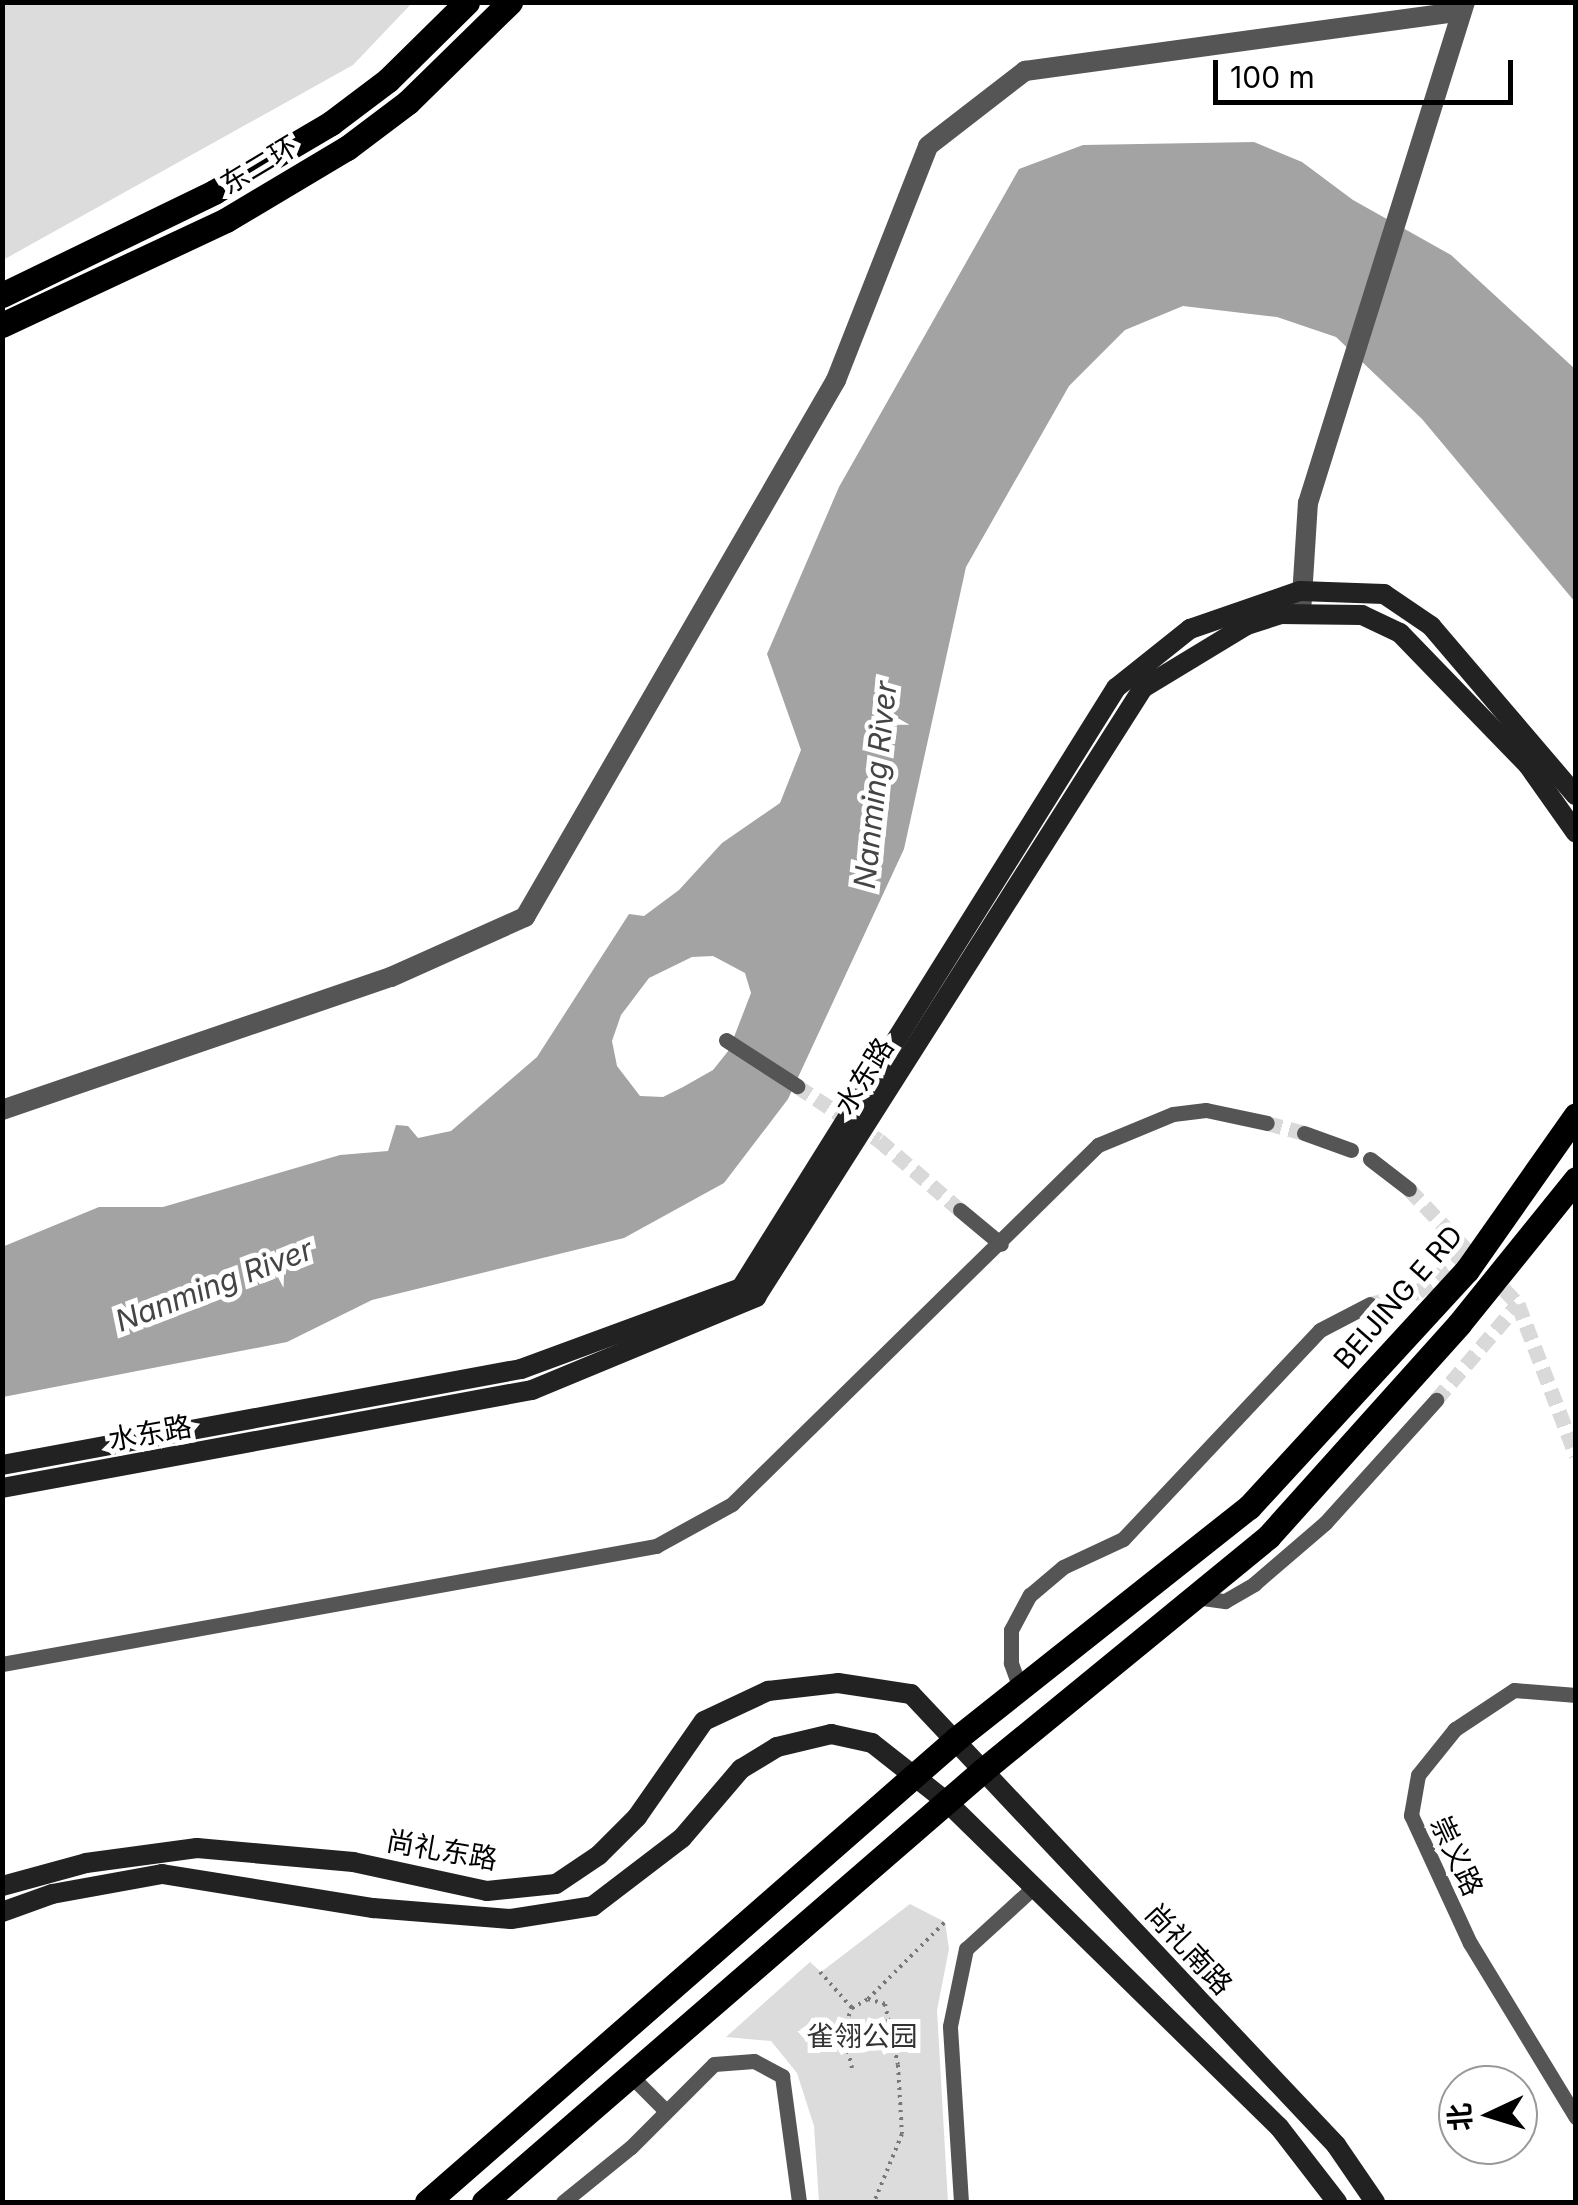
<!DOCTYPE html>
<html>
<head>
<meta charset="utf-8">
<style>
  body { margin:0 }
  #map { position:relative; width:1578px; height:2205px; overflow:hidden; background:#fff; font-family:Inter,"Noto Sans SC",sans-serif }
  div>[style] { position:absolute }
  .green>* { inset:0; background:#dcdcdc }
  .water>* { inset:0; background:#a3a3a3 }
  .minor-tunnel>* { height:15px; margin-top:-7.5px; transform-origin:0; background:repeating-linear-gradient(90deg,#d9d9d9 0 15px,transparent 0 23px) }
  .path>* { height:4px; margin-top:-2px; transform-origin:0; background:repeating-linear-gradient(90deg,#777 0 2.5px,transparent 0 7.5px) }
  .minor>* { height:15px; margin:-7.5px; padding:0 7.5px; transform-origin:7.5px; border-radius:7.5px; background:#555 }
  .tertiary>* { height:20px; margin:-10px; padding:0 10px; transform-origin:10px; border-radius:10px; background:#555 }
  .secondary>* { height:20px; margin:-10px; padding:0 10px; transform-origin:10px; border-radius:10px; background:#222 }
  .trunk>* { height:25px; margin:-12.5px; padding:0 12.5px; transform-origin:12.5px; border-radius:12.5px; background:#000 }
  span { translate:-50% -50%; white-space:nowrap; text-align:center; line-height:1.15; -webkit-text-stroke:10px #fff; paint-order:stroke }
  .street-label { font-size:28px; color:#000 }
  .park-label { font-size:28px; color:#333 }
  .water-label { font-size:30px; color:#444; font-style:italic }
  .frame { position:absolute; inset:0; border:5px solid #000; pointer-events:none }
  .north { position:absolute; left:1438px; top:2065px; width:100px; height:100px; box-sizing:border-box; background:#fff; border:2px solid #999; border-radius:50%; rotate:266deg; font-size:28px; font-weight:700; line-height:40px; text-align:center; color:#000 }
  .north::after { content:''; display:block; margin:auto; width:35px; height:45px; background:#000; clip-path:polygon(50% 0,100% 100%,50% 72%,0 100%) }
  .scale { position:absolute; left:1213px; top:60px; width:300px; height:45px; box-sizing:border-box; border:5px solid #000; border-top:0; padding-left:12px; font-size:30px; line-height:35px; white-space:nowrap; color:#000; -webkit-text-stroke:8px #fff; paint-order:stroke }
</style>
</head>
<body>
<div id="map">
  <div class="green">
    <i style="clip-path:polygon(3px 2px,412px 2px,412px 3px,353px 65px,3px 260px)"></i>
    <i style="clip-path:polygon(910px 1904px,945px 1922px,949px 1949px,937px 2010px,948px 2202px,819px 2202px,814px 2126px,797px 2073px,771px 2041px,726px 2037px,810px 1962px,821px 1972px)"></i>
  </div>
  <div class="water">
    <i style="clip-path:polygon(evenodd,1254px 142px,1302px 162px,1353px 200px,1451px 255px,1575px 369px,1575px 602px,1422px 419px,1336px 337px,1277px 317px,1183px 306px,1125px 330px,1069px 386px,966px 567px,904px 849px,788px 1099px,724px 1183px,624px 1238px,372px 1300px,287px 1342px,3px 1397px,2px 1247px,99px 1207px,163px 1207px,340px 1155px,388px 1151px,396px 1125px,408px 1126px,418px 1138px,451px 1131px,537px 1057px,629px 914px,644px 916px,679px 890px,722px 843px,780px 803px,801px 750px,767px 654px,839px 487px,1019px 169px,1083px 145px,1254px 142px,713px 956px,745px 973px,751px 993px,729px 1050px,713px 1070px,683px 1087px,663px 1097px,640px 1096px,617px 1066px,612px 1041px,621px 1015px,649px 978px,692px 957px,713px 956px)"></i>
  </div>
  <div class="minor-tunnel">
    <i style="left:797px;top:1086px;width:98px;rotate:33.4deg"></i>
    <i style="left:879px;top:1140px;width:107px;rotate:40.8deg"></i>
    <i style="left:1267px;top:1123px;width:38px;rotate:15deg"></i>
    <i style="left:1409px;top:1189px;width:158px;rotate:46.5deg"></i>
    <i style="left:1518px;top:1304px;width:162px;rotate:69deg"></i>
    <i style="left:1370px;top:1304px;width:49px;rotate:-14deg"></i>
    <i style="left:1418px;top:1292px;width:61px;rotate:-38.4deg"></i>
    <i style="left:1436px;top:1400px;width:126px;rotate:-49.5deg"></i>
  </div>
  <div class="path">
    <i style="left:820px;top:1972px;width:48px;rotate:48.4deg"></i>
    <i style="left:868px;top:1999px;width:109px;rotate:-45deg"></i>
    <i style="left:852px;top:2068px;width:39px;rotate:-103deg"></i>
    <i style="left:843px;top:2030px;width:24px;rotate:-68deg"></i>
    <i style="left:852px;top:2008px;width:18px;rotate:-29deg"></i>
    <i style="left:868px;top:1999px;width:18px;rotate:16deg"></i>
    <i style="left:885px;top:2004px;width:62px;rotate:78deg"></i>
    <i style="left:898px;top:2065px;width:69px;rotate:86.7deg"></i>
    <i style="left:902px;top:2134px;width:74px;rotate:112.4deg"></i>
  </div>
  <div class="minor">
    <i style="left:726px;top:1040px;width:85px;rotate:32.9deg"></i>
    <i style="left:1304px;top:1133px;width:50px;rotate:19.9deg"></i>
    <i style="left:1370px;top:1159px;width:49px;rotate:37.6deg"></i>
    <i style="left:960px;top:1210px;width:53px;rotate:39.7deg"></i>
    <i style="left:1195px;top:1597px;width:30px;rotate:8deg"></i>
    <i style="left:1225px;top:1601px;width:34px;rotate:-30deg"></i>
    <i style="left:1254px;top:1584px;width:94px;rotate:-40.7deg"></i>
    <i style="left:1325px;top:1523px;width:166px;rotate:-47.9deg"></i>
    <i style="left:2px;top:1664px;width:665px;rotate:-10.23deg"></i>
    <i style="left:656px;top:1546px;width:87px;rotate:-28.9deg"></i>
    <i style="left:732px;top:1504px;width:513px;rotate:-44.45deg"></i>
    <i style="left:1098px;top:1145px;width:81px;rotate:-22.5deg"></i>
    <i style="left:1173px;top:1114px;width:33px;rotate:-7deg"></i>
    <i style="left:1206px;top:1110px;width:62px;rotate:12deg"></i>
    <i style="left:1020px;top:1688px;width:27px;rotate:-110deg"></i>
    <i style="left:1011px;top:1663px;width:33px;rotate:-90deg"></i>
    <i style="left:1011px;top:1630px;width:40px;rotate:-62deg"></i>
    <i style="left:1030px;top:1595px;width:43px;rotate:-40.3deg"></i>
    <i style="left:1063px;top:1567px;width:66px;rotate:-25deg"></i>
    <i style="left:1123px;top:1539px;width:287px;rotate:-46.7deg"></i>
    <i style="left:1320px;top:1330px;width:56px;rotate:-27.5deg"></i>
    <i style="left:1576px;top:1695px;width:62px;rotate:-175.4deg"></i>
    <i style="left:1514px;top:1690px;width:71px;rotate:146.5deg"></i>
    <i style="left:1455px;top:1729px;width:59px;rotate:128.8deg"></i>
    <i style="left:1418px;top:1775px;width:41px;rotate:99.9deg"></i>
    <i style="left:1411px;top:1815px;width:141px;rotate:65.3deg"></i>
    <i style="left:1470px;top:1943px;width:204px;rotate:58.7deg"></i>
    <i style="left:631px;top:2076px;width:48px;rotate:45deg"></i>
    <i style="left:563px;top:2202px;width:87px;rotate:-39deg"></i>
    <i style="left:631px;top:2147px;width:117px;rotate:-45deg"></i>
    <i style="left:714px;top:2064px;width:40px;rotate:-4.3deg"></i>
    <i style="left:754px;top:2061px;width:32px;rotate:28deg"></i>
    <i style="left:782px;top:2076px;width:127px;rotate:82.3deg"></i>
    <i style="left:961px;top:2202px;width:176px;rotate:-93.6deg"></i>
    <i style="left:950px;top:2026px;width:79px;rotate:-78.3deg"></i>
    <i style="left:966px;top:1949px;width:92px;rotate:-42.4deg"></i>
  </div>
  <div class="tertiary">
    <i style="left:1301px;top:613px;width:110px;rotate:-86.4deg"></i>
    <i style="left:1308px;top:503px;width:525px;rotate:-72.6deg"></i>
    <i style="left:2px;top:1110px;width:411px;rotate:-18.9deg"></i>
    <i style="left:391px;top:977px;width:147px;rotate:-24.1deg"></i>
    <i style="left:525px;top:917px;width:621px;rotate:-59.92deg"></i>
    <i style="left:836px;top:380px;width:251px;rotate:-68.5deg"></i>
    <i style="left:928px;top:146px;width:123px;rotate:-37.7deg"></i>
    <i style="left:1025px;top:71px;width:440px;rotate:-7.8deg"></i>
  </div>
  <div class="secondary">
    <i style="left:2px;top:1465px;width:528px;rotate:-10.48deg"></i>
    <i style="left:521px;top:1369px;width:234px;rotate:-20.2deg"></i>
    <i style="left:741px;top:1288px;width:708px;rotate:-57.99deg"></i>
    <i style="left:1116px;top:688px;width:95px;rotate:-38.6deg"></i>
    <i style="left:1190px;top:629px;width:116px;rotate:-19.1deg"></i>
    <i style="left:1300px;top:591px;width:84px;rotate:2deg"></i>
    <i style="left:1384px;top:594px;width:57px;rotate:34.2deg"></i>
    <i style="left:1431px;top:626px;width:223px;rotate:49.5deg"></i>
    <i style="left:2px;top:1488px;width:539px;rotate:-10.48deg"></i>
    <i style="left:532px;top:1390px;width:243px;rotate:-22.5deg"></i>
    <i style="left:756px;top:1297px;width:722px;rotate:-57.57deg"></i>
    <i style="left:1143px;top:688px;width:122px;rotate:-31.2deg"></i>
    <i style="left:1247px;top:625px;width:35px;rotate:-18deg"></i>
    <i style="left:1280px;top:614px;width:82px;rotate:0.7deg"></i>
    <i style="left:1362px;top:615px;width:42px;rotate:25.3deg"></i>
    <i style="left:1400px;top:633px;width:184px;rotate:45.9deg"></i>
    <i style="left:1528px;top:765px;width:83px;rotate:54.8deg"></i>
    <i style="left:2px;top:1886px;width:87px;rotate:-15.3deg"></i>
    <i style="left:86px;top:1863px;width:112px;rotate:-7.7deg"></i>
    <i style="left:197px;top:1848px;width:157px;rotate:5.1deg"></i>
    <i style="left:353px;top:1862px;width:137px;rotate:12.2deg"></i>
    <i style="left:487px;top:1891px;width:69px;rotate:-5.8deg"></i>
    <i style="left:556px;top:1884px;width:52px;rotate:-34deg"></i>
    <i style="left:599px;top:1855px;width:54px;rotate:-45deg"></i>
    <i style="left:637px;top:1817px;width:117px;rotate:-55.1deg"></i>
    <i style="left:704px;top:1721px;width:71px;rotate:-25.1deg"></i>
    <i style="left:768px;top:1691px;width:70px;rotate:-6.5deg"></i>
    <i style="left:838px;top:1683px;width:74px;rotate:8.6deg"></i>
    <i style="left:911px;top:1694px;width:620px;rotate:46.7deg"></i>
    <i style="left:1336px;top:2145px;width:69px;rotate:55.6deg"></i>
    <i style="left:2px;top:1912px;width:53px;rotate:-19.8deg"></i>
    <i style="left:52px;top:1894px;width:112px;rotate:-10.3deg"></i>
    <i style="left:162px;top:1874px;width:214px;rotate:9.2deg"></i>
    <i style="left:373px;top:1908px;width:138px;rotate:4.6deg"></i>
    <i style="left:511px;top:1919px;width:83px;rotate:-9deg"></i>
    <i style="left:593px;top:1906px;width:112px;rotate:-37.4deg"></i>
    <i style="left:682px;top:1838px;width:91px;rotate:-49.5deg"></i>
    <i style="left:741px;top:1769px;width:42px;rotate:-31.4deg"></i>
    <i style="left:777px;top:1747px;width:56px;rotate:-13.5deg"></i>
    <i style="left:831px;top:1734px;width:42px;rotate:12.4deg"></i>
    <i style="left:872px;top:1743px;width:95px;rotate:38.2deg"></i>
    <i style="left:947px;top:1802px;width:465px;rotate:44.4deg"></i>
    <i style="left:1279px;top:2127px;width:95px;rotate:52.3deg"></i>
  </div>
  <div class="trunk">
    <i style="left:2px;top:295px;width:236px;rotate:-25.9deg"></i>
    <i style="left:214px;top:192px;width:136px;rotate:-30.5deg"></i>
    <i style="left:331px;top:123px;width:71px;rotate:-37deg"></i>
    <i style="left:388px;top:80px;width:111px;rotate:-44.6deg"></i>
    <i style="left:2px;top:325px;width:247px;rotate:-25.1deg"></i>
    <i style="left:226px;top:220px;width:141px;rotate:-30.8deg"></i>
    <i style="left:347px;top:148px;width:76px;rotate:-37deg"></i>
    <i style="left:408px;top:102px;width:143px;rotate:-44.4deg"></i>
    <i style="left:427px;top:2202px;width:703px;rotate:-41.19deg"></i>
    <i style="left:956px;top:1739px;width:374px;rotate:-38.4deg"></i>
    <i style="left:1249px;top:1507px;width:322px;rotate:-47.4deg"></i>
    <i style="left:1467px;top:1270px;width:189px;rotate:-54.9deg"></i>
    <i style="left:484px;top:2202px;width:659px;rotate:-40.87deg"></i>
    <i style="left:982px;top:1771px;width:370px;rotate:-39.3deg"></i>
    <i style="left:1268px;top:1537px;width:286px;rotate:-48.1deg"></i>
    <i style="left:1459px;top:1324px;width:186px;rotate:-51.1deg"></i>
  </div>
  <div class="street-label">
    <span style="left:259px;top:165px;rotate:-31deg">东二环</span>
    <span style="left:864px;top:1076px;rotate:-58deg">水东路</span>
    <span style="left:1398px;top:1297px;rotate:-49deg">BEIJING E RD</span>
    <span style="left:150px;top:1433px;rotate:-10deg">水东路</span>
    <span style="left:442px;top:1850px;rotate:10deg">尚礼东路</span>
    <span style="left:1457px;top:1856px;rotate:65deg">崇义路</span>
    <span style="left:1189px;top:1949px;rotate:47deg">尚礼南路</span>
  </div>
  <div class="park-label">
    <span style="left:862px;top:2036px">雀翎公园</span>
  </div>
  <div class="water-label">
    <span style="left:875px;top:785px;rotate:-84deg">Nanming River</span>
    <span style="left:214px;top:1285px;rotate:-21deg">Nanming River</span>
  </div>
  <div class="frame"></div>
  <div class="north">北</div>
  <div class="scale">100 m</div>
</div>
</body>
</html>
